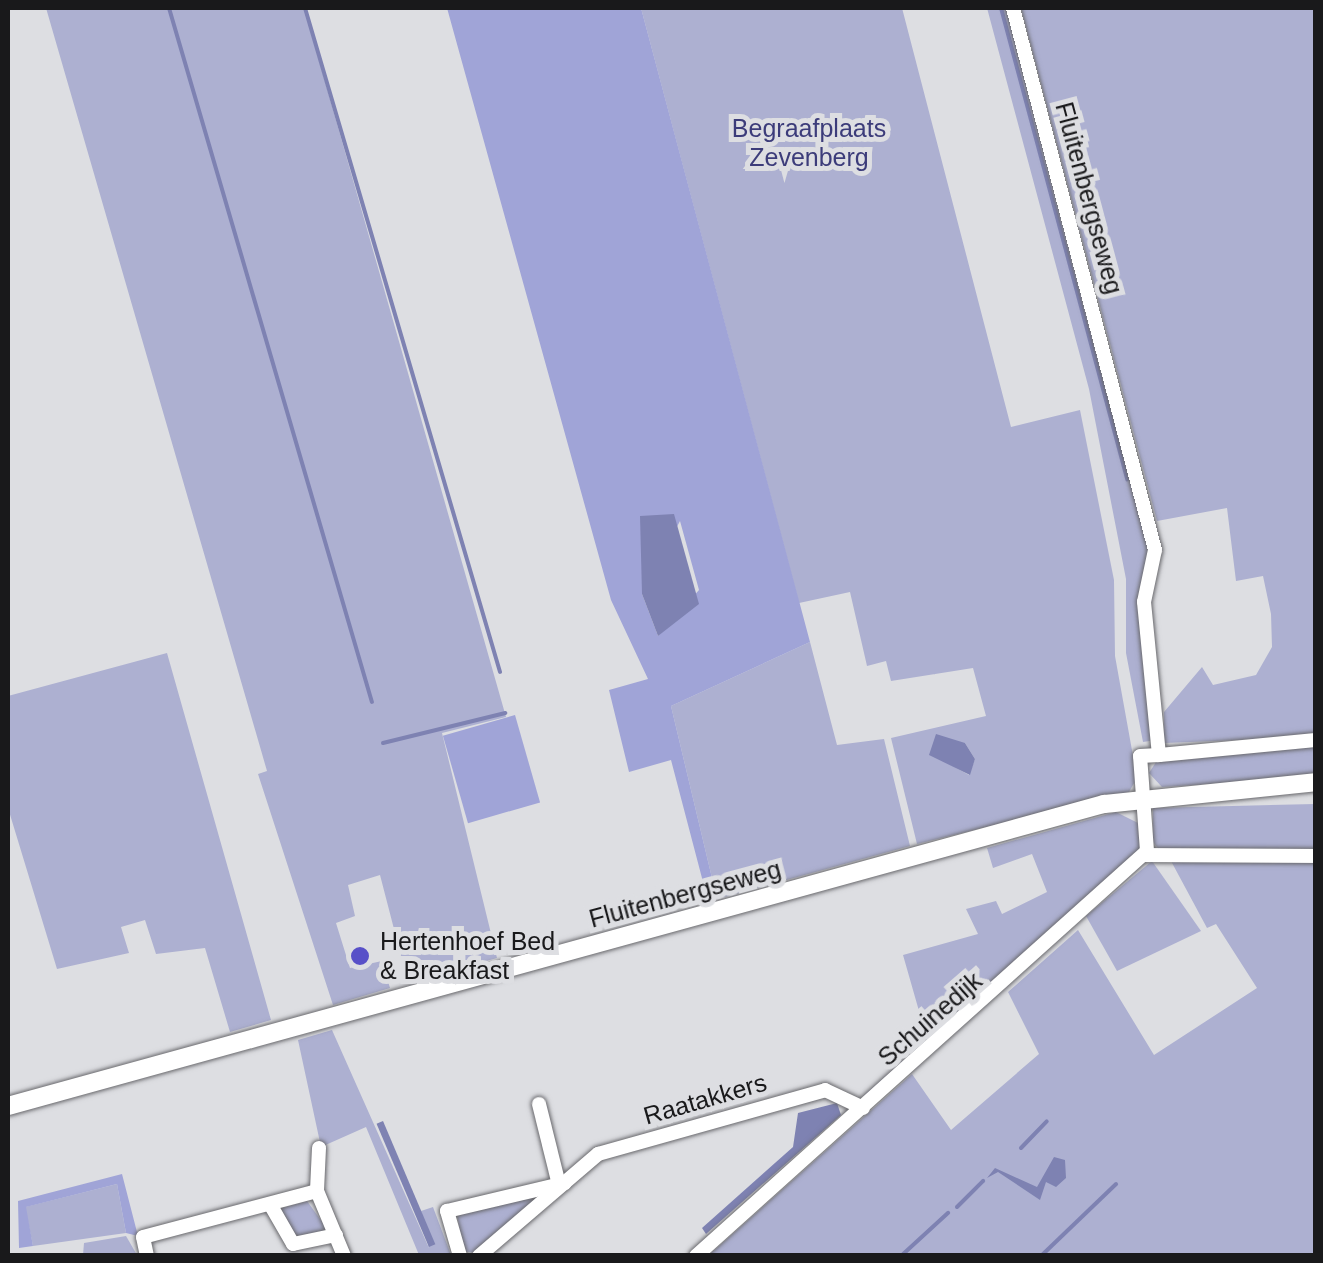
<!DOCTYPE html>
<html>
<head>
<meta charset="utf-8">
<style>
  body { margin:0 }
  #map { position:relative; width:1323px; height:1263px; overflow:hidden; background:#dddee2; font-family:Arial,sans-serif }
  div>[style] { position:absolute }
  .green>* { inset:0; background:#adb0d1 }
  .forest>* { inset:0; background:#a0a4d7; transform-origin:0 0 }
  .water>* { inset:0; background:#7e82b2; transform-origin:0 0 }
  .stream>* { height:4px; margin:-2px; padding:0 2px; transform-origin:2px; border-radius:2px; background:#7e82b2 }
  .roads { filter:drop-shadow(0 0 2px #69696d) drop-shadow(0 0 2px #69696d) }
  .minor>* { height:14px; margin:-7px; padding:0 7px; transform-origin:7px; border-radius:7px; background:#fff }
  .tertiary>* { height:18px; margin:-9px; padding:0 9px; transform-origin:9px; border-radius:9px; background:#fff }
  .dots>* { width:28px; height:28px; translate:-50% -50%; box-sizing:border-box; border:5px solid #dddee2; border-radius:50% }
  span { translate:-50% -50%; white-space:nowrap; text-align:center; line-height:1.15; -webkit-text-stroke:10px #dddee2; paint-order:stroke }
  .park-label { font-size:25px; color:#3c3c7a }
  .street-label { font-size:25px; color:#19191b }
  .poi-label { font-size:25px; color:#19191b }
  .left { translate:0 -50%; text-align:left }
  .frame { position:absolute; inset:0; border:10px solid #19191b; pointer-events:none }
</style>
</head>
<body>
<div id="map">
  <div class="green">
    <i style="clip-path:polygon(46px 8px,304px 8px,506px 717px,442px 733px,497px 958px,408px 983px,380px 875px,348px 885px,355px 916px,336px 923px,350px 968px,382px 961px,390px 988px,333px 1005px,258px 774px,267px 771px)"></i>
    <i style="clip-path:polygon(evenodd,641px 8px,902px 8px,1011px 427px,1080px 410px,1114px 580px,1115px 656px,1137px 778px,1129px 792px,917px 844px,891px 738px,986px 716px,973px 668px,891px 681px,886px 661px,867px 666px,850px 592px,799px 603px,641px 8px,965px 743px,975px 759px,969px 775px,938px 758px,965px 743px)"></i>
    <i style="clip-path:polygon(987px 8px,1009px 8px,1149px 548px,1141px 591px,1156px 740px,1143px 742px,1126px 653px,1126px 579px,1089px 389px)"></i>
    <i style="clip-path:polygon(1021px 8px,1315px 8px,1315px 737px,1164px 743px,1164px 712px,1202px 667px,1213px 685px,1256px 675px,1272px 647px,1271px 614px,1263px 576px,1236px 581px,1227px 508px,1157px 521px)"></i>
    <i style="clip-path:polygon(810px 642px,837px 745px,884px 739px,910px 846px,717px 899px,671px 706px)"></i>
    <i style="clip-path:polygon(167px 653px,271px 1020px,230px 1032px,205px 948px,156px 954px,145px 920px,121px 927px,129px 953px,57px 969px,8px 808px,8px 696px)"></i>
    <i style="clip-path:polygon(1315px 744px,1315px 773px,1292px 779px,1162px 787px,1149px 773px,1158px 759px)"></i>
    <i style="clip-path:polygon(1315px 804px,1315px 853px,1161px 852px,1153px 842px,1153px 808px)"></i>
    <i style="clip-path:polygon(1116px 812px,1138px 823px,1141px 849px,868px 1099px,863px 1096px,927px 1039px,903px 955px,978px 934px,966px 909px,996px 901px,1002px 914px,1047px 892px,1032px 854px,993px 868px,987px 848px)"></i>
    <i style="clip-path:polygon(1315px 859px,1315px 1255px,708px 1256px,912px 1074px,951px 1130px,1039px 1054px,1008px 992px,1078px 930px,1154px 1055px,1257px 988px,1216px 924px,1207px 928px,1171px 861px)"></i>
    <i style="clip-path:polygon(1152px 861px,1201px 931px,1117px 971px,1086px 916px)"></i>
    <i style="clip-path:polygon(332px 1030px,429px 1248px,421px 1211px,433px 1207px,451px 1255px,419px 1255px,366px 1127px,321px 1147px,298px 1040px)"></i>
    <i style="clip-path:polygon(117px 1184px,126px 1233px,33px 1246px,25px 1207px)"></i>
    <i style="clip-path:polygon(549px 1187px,475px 1253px,463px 1251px,457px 1213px)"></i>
    <i style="clip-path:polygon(307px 1201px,328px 1230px,299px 1242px,278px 1209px)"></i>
    <i style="clip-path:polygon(126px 1236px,137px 1255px,83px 1255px,84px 1243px)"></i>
  </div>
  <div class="forest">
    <i style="clip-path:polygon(evenodd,447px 8px,641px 8px,810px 642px,671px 706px,717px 899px,708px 901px,671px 760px,629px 772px,609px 690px,648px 679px,611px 600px,447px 8px,680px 521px,699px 590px,658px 636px,642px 594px,680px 521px)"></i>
    <i style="left:515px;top:715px;width:91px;height:75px;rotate:74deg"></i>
    <i style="clip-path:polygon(122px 1174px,138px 1236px,126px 1233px,117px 1184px,26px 1207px,33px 1246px,19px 1248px,18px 1201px)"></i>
  </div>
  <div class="water">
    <i style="clip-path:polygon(674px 514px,699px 604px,658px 636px,642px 594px,640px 516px)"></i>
    <i style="clip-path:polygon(936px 734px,965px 743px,975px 759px,970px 775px,929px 755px)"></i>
    <i style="clip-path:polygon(837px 1103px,841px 1115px,706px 1234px,702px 1228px,793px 1147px,798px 1113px)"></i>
    <i style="left:383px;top:1121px;width:134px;height:7px;rotate:67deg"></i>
    <i style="clip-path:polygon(1054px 1157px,1065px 1160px,1066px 1178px,1056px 1187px,1046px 1182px,1040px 1200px,998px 1172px,987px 1178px,995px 1168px,1037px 1187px)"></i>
  </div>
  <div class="stream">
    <i style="left:169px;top:8px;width:723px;rotate:73.7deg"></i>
    <i style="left:305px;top:8px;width:692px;rotate:73.63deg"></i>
    <i style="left:1001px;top:8px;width:488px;rotate:75deg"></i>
    <i style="left:383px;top:743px;width:126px;rotate:-13.8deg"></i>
    <i style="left:1021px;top:1148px;width:37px;rotate:-46deg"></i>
    <i style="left:957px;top:1207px;width:37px;rotate:-45deg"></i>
    <i style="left:901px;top:1256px;width:64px;rotate:-42.5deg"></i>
    <i style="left:1041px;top:1256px;width:104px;rotate:-43.8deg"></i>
  </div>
  <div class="roads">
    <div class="minor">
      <i style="left:1159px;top:755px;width:158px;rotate:-5.5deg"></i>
      <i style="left:1145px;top:855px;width:171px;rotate:0.3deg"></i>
      <i style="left:539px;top:1104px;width:79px;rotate:76.1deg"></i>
      <i style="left:319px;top:1148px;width:43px;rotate:92.7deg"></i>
      <i style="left:317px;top:1191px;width:70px;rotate:67.4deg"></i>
      <i style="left:270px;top:1204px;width:46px;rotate:60.1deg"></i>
      <i style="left:293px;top:1244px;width:44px;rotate:-11.8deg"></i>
      <i style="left:147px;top:1256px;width:19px;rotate:-102deg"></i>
      <i style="left:143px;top:1237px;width:180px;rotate:-14.8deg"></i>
      <i style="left:460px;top:1256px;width:47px;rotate:-106.1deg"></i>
      <i style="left:447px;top:1211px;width:121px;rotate:-13.3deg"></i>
      <i style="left:479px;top:1256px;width:157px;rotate:-40.6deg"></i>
      <i style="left:598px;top:1154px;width:236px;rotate:-15.7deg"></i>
      <i style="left:825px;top:1090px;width:42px;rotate:25.3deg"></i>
      <i style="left:696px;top:1256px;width:606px;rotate:-41.92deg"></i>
      <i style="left:1147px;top:851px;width:95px;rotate:-94.2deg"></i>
      <i style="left:1140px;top:756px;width:19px;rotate:-3deg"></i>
      <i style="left:1159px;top:755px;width:154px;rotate:-95.6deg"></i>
      <i style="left:1144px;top:602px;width:53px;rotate:-78.1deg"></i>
      <i style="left:1155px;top:550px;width:560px;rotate:-104.68deg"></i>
    </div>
    <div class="tertiary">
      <i style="left:8px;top:1106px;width:1137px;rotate:-15.41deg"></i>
      <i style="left:1104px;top:804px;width:213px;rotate:-5.9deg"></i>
    </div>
  </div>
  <div class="dots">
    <i style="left:360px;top:956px;background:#5850c8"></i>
  </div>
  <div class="park-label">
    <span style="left:809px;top:143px">Begraafplaats<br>Zevenberg</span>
  </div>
  <div class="street-label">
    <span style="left:1089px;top:198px;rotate:75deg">Fluitenbergseweg</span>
    <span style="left:685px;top:894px;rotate:-15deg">Fluitenbergseweg</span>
    <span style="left:930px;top:1019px;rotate:-41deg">Schuinedijk</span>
    <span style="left:705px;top:1099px;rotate:-16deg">Raatakkers</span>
  </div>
  <div class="poi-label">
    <span class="left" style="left:380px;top:956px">Hertenhoef Bed<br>&amp; Breakfast</span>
  </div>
  <div class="frame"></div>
</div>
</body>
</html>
